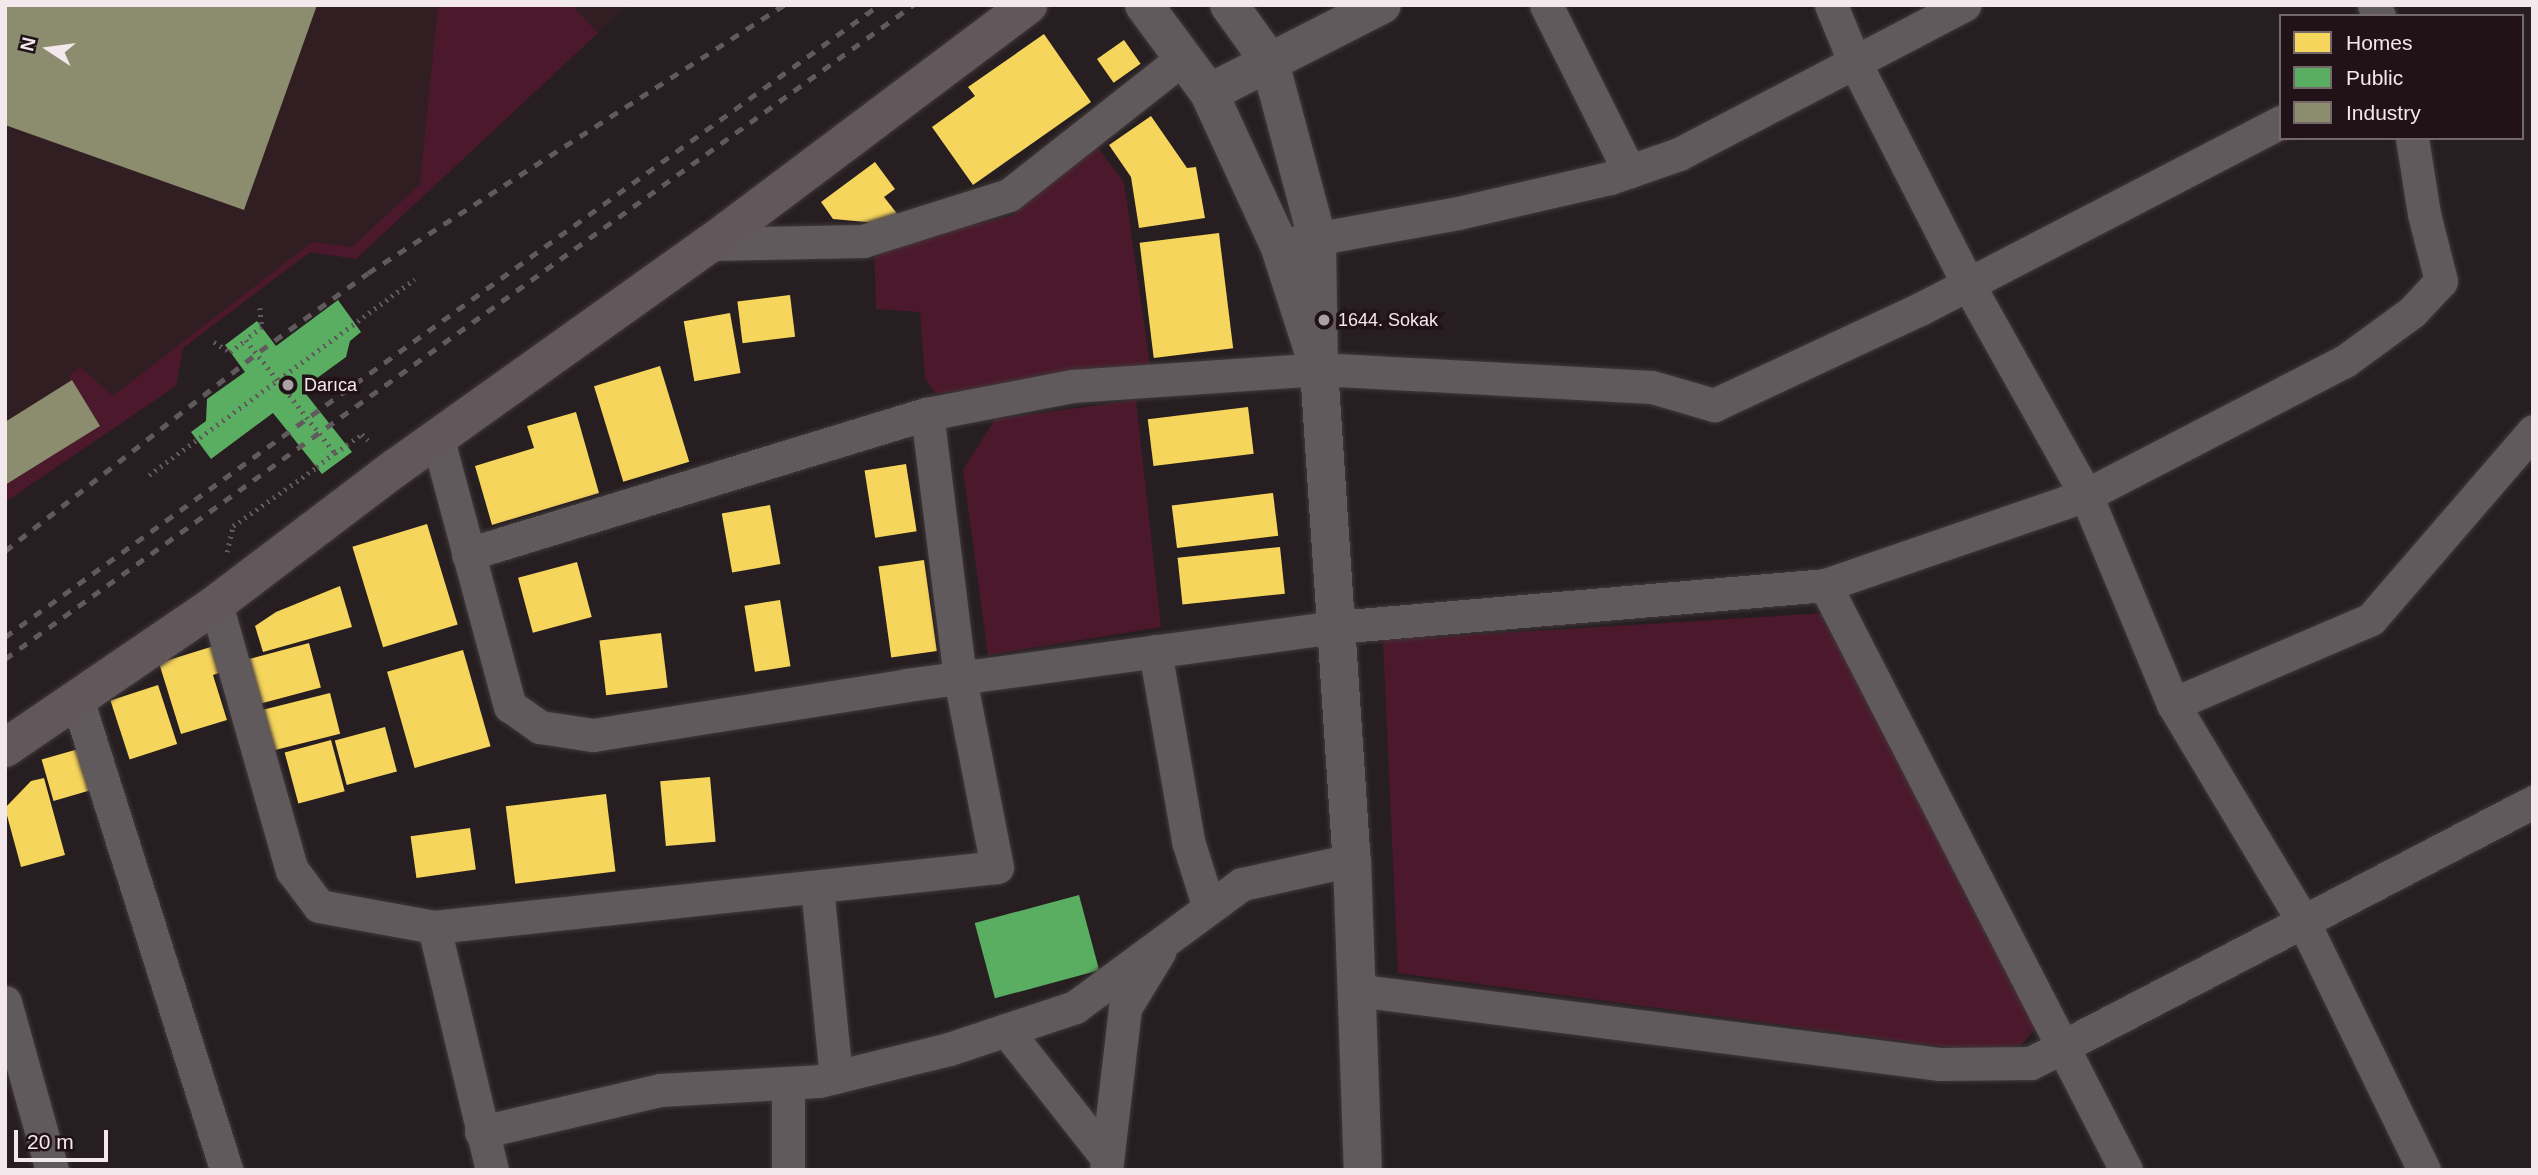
<!DOCTYPE html>
<html>
<head>
<meta charset="utf-8">
<style>
  body { margin:0 }
  #map { position:relative; width:2538px; height:1175px; overflow:hidden; background:#261e20; font-family:Arial,sans-serif }
  div>[style] { position:absolute }
  .built>* { inset:0; background:#311e23 }
  .green>* { inset:0; background:#4c192c }
  .homes>* { inset:0; background:#f6d55c; transform-origin:0 0 }
  .public>* { inset:0; background:#5aae61; transform-origin:0 0 }
  .industry>* { inset:0; background:#8c8c6e }
  .path>* { height:4.5px; margin-top:-2.25px; transform-origin:0; background:repeating-linear-gradient(90deg,#615a5c 0 2px,transparent 0 7px) }
  .roads { filter:drop-shadow(0 0 2px #40393b) drop-shadow(0 0 2px #40393b) }
  .minor>* { height:33px; margin:-16.5px; padding:0 16.5px; transform-origin:16.5px; border-radius:16.5px; background:#615a5c }
  .tertiary>* { height:38px; margin:-19px; padding:0 19px; transform-origin:19px; border-radius:19px; background:#615a5c }
  .secondary>* { height:38px; margin:-19px; padding:0 19px; transform-origin:19px; border-radius:19px; background:#62585b }
  .rail>* { height:5px; margin-top:-2.5px; transform-origin:0; background:repeating-linear-gradient(90deg,#605a5c 0 9px,transparent 0 18px) }
  .path-bridge>* { height:4.5px; margin-top:-2.25px; transform-origin:0; background:repeating-linear-gradient(90deg,#615a5c 0 2px,transparent 0 7px) }
  .dots>* { width:19px; height:19px; translate:-50% -50%; box-sizing:border-box; border:4px solid #201216; border-radius:50% }
  span { translate:-50% -50%; white-space:nowrap; text-align:center; line-height:1.15; -webkit-text-stroke:7px #201216; paint-order:stroke }
  .poi-label { font-size:18px; color:#f3e8eb }
  .left { translate:0 -50%; text-align:left }
  .frame { position:absolute; inset:0; border:7px solid #f3e8eb; pointer-events:none }
  .legend { position:absolute; left:2279px; top:14px; width:245px; height:126px; box-sizing:border-box; background:#201216; border:2px solid #74686b; margin:0; padding:9px 12px; list-style:none; font-size:21px; color:#f3e8eb }
  .legend li { display:flex; align-items:center; gap:14px; height:35px }
  .legend b { width:35px; border:2px solid #74686b }
  .north { position:absolute; left:14px; top:14px; width:70px; height:70px; -webkit-text-stroke:5px #201216; paint-order:stroke; rotate:283deg; font-size:19px; font-weight:700; line-height:28px; text-align:center; color:#f3e8eb }
  .north::after { content:''; display:block; margin:auto; width:24px; height:32px; background:#f3e8eb; clip-path:polygon(50% 0,100% 100%,50% 72%,0 100%) }
  .scale { position:absolute; left:14px; top:1130px; width:94px; height:32px; box-sizing:border-box; border:4px solid #f3e8eb; border-top:0; padding-left:9px; font-size:21px; line-height:24px; white-space:nowrap; color:#f3e8eb; -webkit-text-stroke:5px #201216; paint-order:stroke }
</style>
</head>
<body>
<div id="map">
  <div class="built">
    <i style="clip-path:polygon(5px 5px,628px 5px,356px 259px,310px 252px,183px 348px,176px 386px,5px 502px)"></i>
  </div>
  <div class="green">
    <i style="clip-path:polygon(438px 5px,571px 5px,598px 33px,356px 259px,310px 252px,183px 348px,176px 386px,5px 502px,5px 485px,100px 426px,69px 376px,80px 367px,113px 396px,312px 242px,352px 247px,420px 184px)"></i>
    <i style="clip-path:polygon(1095px 144px,1124px 182px,1150px 365px,936px 394px,925px 379px,920px 312px,876px 309px,874px 247px,1012px 216px)"></i>
    <i style="clip-path:polygon(1136px 400px,1161px 627px,988px 655px,963px 470px,995px 419px)"></i>
    <i style="clip-path:polygon(1829px 613px,2038px 1026px,2021px 1045px,1962px 1049px,1398px 973px,1383px 640px)"></i>
  </div>
  <div class="homes">
    <i style="clip-path:polygon(1044px 34px,1091px 102px,973px 185px,932px 127px,975px 96px,968px 87px)"></i>
    <i style="left:1124px;top:40px;width:29px;height:33px;rotate:55deg"></i>
    <i style="clip-path:polygon(1151px 116px,1187px 168px,1196px 167px,1205px 218px,1139px 228px,1131px 177px,1109px 145px)"></i>
    <i style="clip-path:polygon(875px 162px,895px 189px,884px 197px,899px 216px,888px 224px,833px 219px,821px 202px)"></i>
    <i style="left:1219px;top:233px;width:116px;height:80px;rotate:83deg"></i>
    <i style="left:790px;top:295px;width:42px;height:53px;rotate:83deg"></i>
    <i style="left:730px;top:313px;width:61px;height:47px;rotate:80deg"></i>
    <i style="left:660px;top:366px;width:100px;height:69px;rotate:73deg"></i>
    <i style="left:1248px;top:407px;width:47px;height:101px;rotate:83deg"></i>
    <i style="clip-path:polygon(576px 412px,599px 493px,492px 525px,475px 466px,534px 448px,527px 426px)"></i>
    <i style="left:906px;top:464px;width:68px;height:42px;rotate:81deg"></i>
    <i style="left:1273px;top:493px;width:43px;height:102px;rotate:83deg"></i>
    <i style="left:770px;top:505px;width:60px;height:49px;rotate:80deg"></i>
    <i style="left:427px;top:524px;width:105px;height:78px;rotate:73deg"></i>
    <i style="left:1280px;top:547px;width:47px;height:103px;rotate:84deg"></i>
    <i style="left:924px;top:560px;width:92px;height:46px;rotate:82deg"></i>
    <i style="left:577px;top:562px;width:57px;height:61px;rotate:75deg"></i>
    <i style="clip-path:polygon(340px 586px,352px 627px,263px 652px,255px 626px,276px 612px)"></i>
    <i style="left:780px;top:600px;width:67px;height:36px;rotate:81deg"></i>
    <i style="left:661px;top:633px;width:55px;height:62px;rotate:83deg"></i>
    <i style="left:309px;top:643px;width:46px;height:65px;rotate:75deg"></i>
    <i style="clip-path:polygon(217px 645px,225px 671px,213px 675px,227px 720px,181px 734px,159px 663px)"></i>
    <i style="left:463px;top:650px;width:100px;height:79px;rotate:74deg"></i>
    <i style="left:158px;top:685px;width:62px;height:50px;rotate:72deg"></i>
    <i style="left:330px;top:693px;width:42px;height:70px;rotate:76deg"></i>
    <i style="left:385px;top:727px;width:46px;height:52px;rotate:75deg"></i>
    <i style="left:331px;top:740px;width:53px;height:48px;rotate:75deg"></i>
    <i style="left:82px;top:748px;width:43px;height:42px;rotate:74deg"></i>
    <i style="left:710px;top:777px;width:65px;height:50px;rotate:85deg"></i>
    <i style="clip-path:polygon(44px 778px,65px 855px,21px 867px,5px 808px,31px 781px)"></i>
    <i style="left:606px;top:794px;width:78px;height:101px;rotate:83deg"></i>
    <i style="left:470px;top:828px;width:42px;height:60px;rotate:82deg"></i>
  </div>
  <div class="public">
    <i style="clip-path:polygon(338px 300px,361px 332px,350px 341px,346px 357px,302px 389px,352px 452px,322px 474px,273px 413px,211px 459px,191px 432px,206px 421px,207px 399px,245px 372px,225px 345px,257px 321px,276px 346px)"></i>
    <i style="left:1079px;top:895px;width:78px;height:108px;rotate:75deg"></i>
  </div>
  <div class="industry">
    <i style="clip-path:polygon(5px 5px,317px 5px,244px 210px,5px 125px)"></i>
    <i style="clip-path:polygon(72px 380px,100px 426px,5px 485px,5px 422px)"></i>
  </div>
  <div class="path">
    <i style="left:260px;top:308px;width:19px;rotate:84deg"></i>
    <i style="left:214px;top:342px;width:19px;rotate:32deg"></i>
    <i style="left:230px;top:352px;width:20px;rotate:-37deg"></i>
    <i style="left:335px;top:453px;width:33px;rotate:-35deg"></i>
    <i style="left:362px;top:434px;width:14px;rotate:45deg"></i>
    <i style="left:149px;top:475px;width:330px;rotate:-36.4deg"></i>
    <i style="left:227px;top:552px;width:27px;rotate:-77deg"></i>
    <i style="left:233px;top:526px;width:103px;rotate:-35.1deg"></i>
  </div>
  <div class="roads">
    <div class="minor">
      <i style="left:1546px;top:5px;width:186px;rotate:63.4deg"></i>
      <i style="left:1831px;top:5px;width:61px;rotate:67.7deg"></i>
      <i style="left:1854px;top:61px;width:250px;rotate:62.9deg"></i>
      <i style="left:1968px;top:284px;width:242px;rotate:60.8deg"></i>
      <i style="left:2086px;top:495px;width:226px;rotate:67.4deg"></i>
      <i style="left:2173px;top:704px;width:253px;rotate:59.1deg"></i>
      <i style="left:2303px;top:921px;width:277px;rotate:64.1deg"></i>
      <i style="left:2374px;top:5px;width:12px;rotate:66deg"></i>
      <i style="left:1292px;top:243px;width:169px;rotate:-10.2deg"></i>
      <i style="left:1458px;top:213px;width:156px;rotate:-13deg"></i>
      <i style="left:1610px;top:178px;width:73px;rotate:-19.2deg"></i>
      <i style="left:1679px;top:154px;width:322px;rotate:-27.6deg"></i>
      <i style="left:710px;top:244px;width:153px;rotate:-1.1deg"></i>
      <i style="left:863px;top:241px;width:153px;rotate:-17.5deg"></i>
      <i style="left:1009px;top:195px;width:221px;rotate:-38.2deg"></i>
      <i style="left:438px;top:440px;width:276px;rotate:74.9deg"></i>
      <i style="left:510px;top:706px;width:37px;rotate:35deg"></i>
      <i style="left:540px;top:727px;width:54px;rotate:8.6deg"></i>
      <i style="left:593px;top:735px;width:318px;rotate:-9deg"></i>
      <i style="left:907px;top:685px;width:433px;rotate:-7.7deg"></i>
      <i style="left:1336px;top:627px;width:491px;rotate:-4.9deg"></i>
      <i style="left:1825px;top:585px;width:276px;rotate:-19deg"></i>
      <i style="left:2086px;top:495px;width:292px;rotate:-27.4deg"></i>
      <i style="left:2345px;top:361px;width:83px;rotate:-36.2deg"></i>
      <i style="left:2412px;top:312px;width:42px;rotate:-46.9deg"></i>
      <i style="left:2441px;top:281px;width:69px;rotate:-104.2deg"></i>
      <i style="left:2424px;top:214px;width:77px;rotate:-99deg"></i>
      <i style="left:468px;top:554px;width:480px;rotate:-17deg"></i>
      <i style="left:927px;top:414px;width:148px;rotate:-10.9deg"></i>
      <i style="left:1072px;top:386px;width:248px;rotate:-3.9deg"></i>
      <i style="left:1319px;top:369px;width:333px;rotate:3.1deg"></i>
      <i style="left:1652px;top:387px;width:65px;rotate:16.2deg"></i>
      <i style="left:1714px;top:405px;width:227px;rotate:-25deg"></i>
      <i style="left:1920px;top:309px;width:407px;rotate:-27.4deg"></i>
      <i style="left:1825px;top:585px;width:658px;rotate:62.77deg"></i>
      <i style="left:216px;top:604px;width:277px;rotate:74.1deg"></i>
      <i style="left:292px;top:870px;width:45px;rotate:53.1deg"></i>
      <i style="left:319px;top:906px;width:117px;rotate:10.3deg"></i>
      <i style="left:434px;top:927px;width:566px;rotate:-6.08deg"></i>
      <i style="left:997px;top:867px;width:193px;rotate:-101.1deg"></i>
      <i style="left:960px;top:678px;width:266px;rotate:-97.1deg"></i>
      <i style="left:1155px;top:651px;width:193px;rotate:80.1deg"></i>
      <i style="left:1188px;top:841px;width:70px;rotate:72.6deg"></i>
      <i style="left:77px;top:699px;width:494px;rotate:72.4deg"></i>
      <i style="left:2173px;top:704px;width:215px;rotate:-23.2deg"></i>
      <i style="left:2371px;top:619px;width:248px;rotate:-49.2deg"></i>
      <i style="left:817px;top:887px;width:191px;rotate:84.3deg"></i>
      <i style="left:434px;top:927px;width:250px;rotate:76.6deg"></i>
      <i style="left:1355px;top:990px;width:590px;rotate:7.21deg"></i>
      <i style="left:1940px;top:1064px;width:91px;rotate:-0.6deg"></i>
      <i style="left:2031px;top:1063px;width:566px;rotate:-27.47deg"></i>
      <i style="left:5px;top:1002px;width:174px;rotate:74.4deg"></i>
      <i style="left:1006px;top:1030px;width:163px;rotate:51.7deg"></i>
      <i style="left:788px;top:1083px;width:87px;rotate:90deg"></i>
      <i style="left:481px;top:1132px;width:184px;rotate:-13.2deg"></i>
      <i style="left:660px;top:1090px;width:159px;rotate:-3.2deg"></i>
      <i style="left:819px;top:1081px;width:134px;rotate:-13.8deg"></i>
      <i style="left:949px;top:1049px;width:133px;rotate:-18.4deg"></i>
      <i style="left:1075px;top:1007px;width:207px;rotate:-36.4deg"></i>
      <i style="left:1242px;top:884px;width:113px;rotate:-12.3deg"></i>
      <i style="left:1106px;top:1170px;width:163px;rotate:-83.3deg"></i>
      <i style="left:1125px;top:1008px;width:66px;rotate:-58.7deg"></i>
    </div>
    <div class="tertiary">
      <i style="left:1144px;top:5px;width:109px;rotate:53.5deg"></i>
      <i style="left:1209px;top:93px;width:167px;rotate:65.3deg"></i>
      <i style="left:1279px;top:245px;width:130px;rotate:72.1deg"></i>
      <i style="left:1319px;top:369px;width:131px;rotate:-90.9deg"></i>
      <i style="left:1317px;top:238px;width:182px;rotate:-105deg"></i>
      <i style="left:1270px;top:62px;width:70px;rotate:-125.7deg"></i>
      <i style="left:1209px;top:93px;width:194px;rotate:-27deg"></i>
      <i style="left:1319px;top:369px;width:492px;rotate:86.2deg"></i>
      <i style="left:1352px;top:860px;width:310px;rotate:88deg"></i>
    </div>
    <div class="secondary">
      <i style="left:5px;top:748px;width:255px;rotate:-34.3deg"></i>
      <i style="left:216px;top:604px;width:223px;rotate:-37.2deg"></i>
      <i style="left:394px;top:469px;width:388px;rotate:-35.5deg"></i>
      <i style="left:710px;top:244px;width:398px;rotate:-36.9deg"></i>
    </div>
  </div>
  <div class="rail">
    <i style="left:5px;top:551px;width:324px;rotate:-38.1deg"></i>
    <i style="left:260px;top:351px;width:133px;rotate:-35.8deg"></i>
    <i style="left:368px;top:273px;width:495px;rotate:-32.8deg"></i>
    <i style="left:5px;top:637px;width:1079px;rotate:-35.87deg"></i>
    <i style="left:5px;top:659px;width:1119px;rotate:-35.76deg"></i>
  </div>
  <div class="path-bridge">
    <i style="left:262px;top:327px;width:21px;rotate:141deg"></i>
    <i style="left:246px;top:340px;width:144px;rotate:51.8deg"></i>
    <i style="left:335px;top:453px;width:23px;rotate:142deg"></i>
  </div>
  <div class="dots">
    <i style="left:1324px;top:320px;background:#aba1a4"></i>
    <i style="left:288px;top:385px;background:#aba1a4"></i>
  </div>
  <div class="poi-label">
    <span class="left" style="left:1338px;top:320px">1644. Sokak</span>
    <span class="left" style="left:304px;top:385px">Darıca</span>
  </div>
  <div class="frame"></div>
  <ul class="legend">
  <li><b style="height:19px;background:#f6d55c"></b>Homes</li>
  <li><b style="height:19px;background:#5aae61"></b>Public</li>
  <li><b style="height:19px;background:#8c8c6e"></b>Industry</li>
  </ul>
  <div class="north">N</div>
  <div class="scale">20 m</div>
</div>
</body>
</html>
